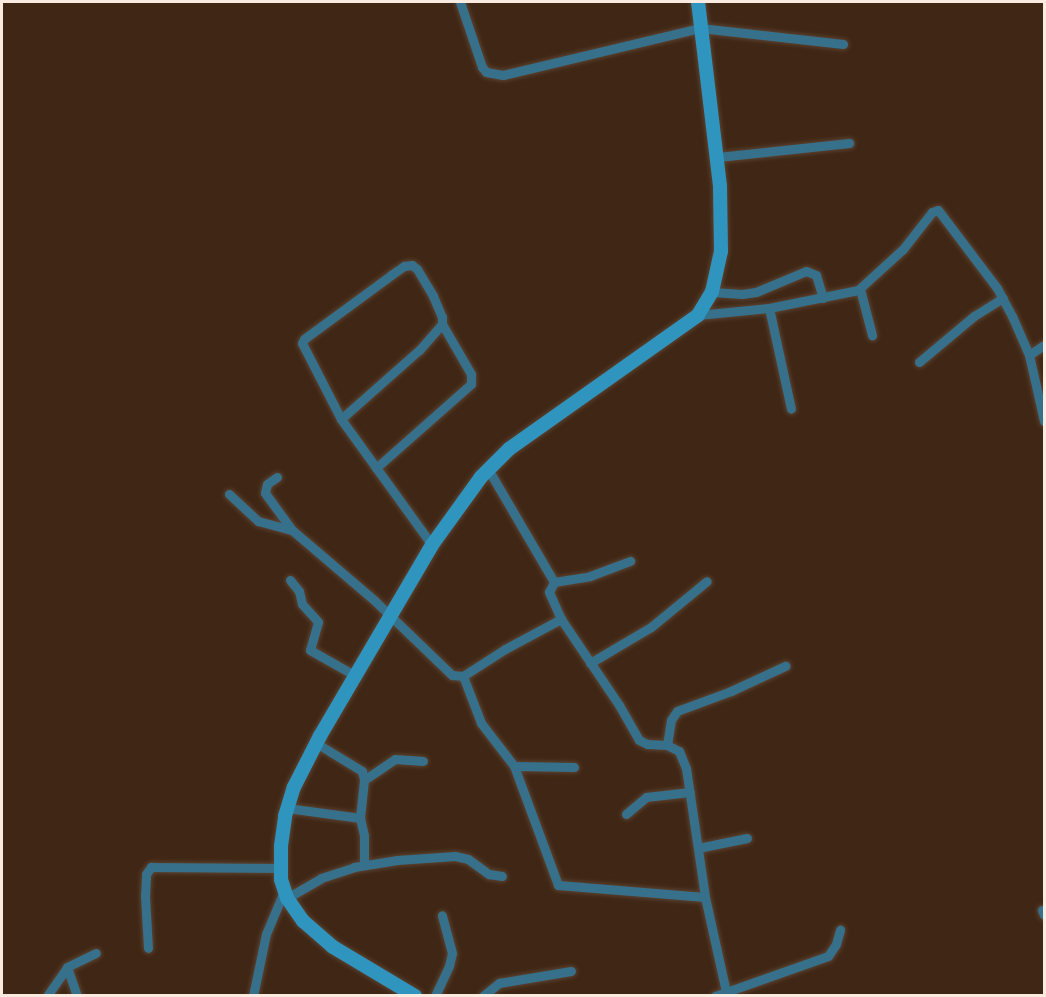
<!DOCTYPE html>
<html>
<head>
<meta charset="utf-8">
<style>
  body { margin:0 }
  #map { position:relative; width:1046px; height:997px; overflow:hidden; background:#402715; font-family:Karla,sans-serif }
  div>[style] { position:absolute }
  .roads { filter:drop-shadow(0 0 2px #5a4231) drop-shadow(0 0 2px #5a4231) }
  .minor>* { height:9px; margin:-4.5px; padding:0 4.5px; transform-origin:4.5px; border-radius:4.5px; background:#37708a }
  .secondary>* { height:14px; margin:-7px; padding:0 7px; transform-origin:7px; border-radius:7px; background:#3095be }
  span { translate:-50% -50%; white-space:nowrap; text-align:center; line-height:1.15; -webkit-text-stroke:4.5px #351d0c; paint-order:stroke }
  .frame { position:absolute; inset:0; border:3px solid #fbeadf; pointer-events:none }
</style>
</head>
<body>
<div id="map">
  <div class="roads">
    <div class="minor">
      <i style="left:460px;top:2px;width:69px;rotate:71.3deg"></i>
      <i style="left:482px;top:67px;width:6px;rotate:51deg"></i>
      <i style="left:486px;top:72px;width:17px;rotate:10deg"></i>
      <i style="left:503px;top:75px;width:203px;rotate:-13.4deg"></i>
      <i style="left:700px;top:28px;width:144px;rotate:6.4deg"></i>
      <i style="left:718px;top:157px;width:132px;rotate:-6.1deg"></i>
      <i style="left:860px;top:289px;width:48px;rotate:75.4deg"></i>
      <i style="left:712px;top:292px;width:30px;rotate:4deg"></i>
      <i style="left:742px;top:294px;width:14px;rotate:-8deg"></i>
      <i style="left:756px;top:292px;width:54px;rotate:-22.8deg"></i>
      <i style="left:806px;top:271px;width:11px;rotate:22deg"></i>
      <i style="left:816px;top:275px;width:24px;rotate:73deg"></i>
      <i style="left:769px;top:308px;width:103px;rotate:77.7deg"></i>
      <i style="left:698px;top:315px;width:71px;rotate:-5.6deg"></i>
      <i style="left:769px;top:308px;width:91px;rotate:-11.4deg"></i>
      <i style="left:858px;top:290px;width:61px;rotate:-42.3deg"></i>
      <i style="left:903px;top:249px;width:47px;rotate:-51.9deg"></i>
      <i style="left:932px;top:212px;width:6px;rotate:-18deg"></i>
      <i style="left:938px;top:210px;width:98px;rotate:52.9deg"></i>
      <i style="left:997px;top:288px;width:32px;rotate:62deg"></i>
      <i style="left:1012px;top:316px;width:43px;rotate:66.4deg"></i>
      <i style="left:1029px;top:355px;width:68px;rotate:77.2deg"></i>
      <i style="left:1029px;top:355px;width:18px;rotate:-34deg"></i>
      <i style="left:919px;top:362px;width:72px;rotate:-39.9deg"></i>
      <i style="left:974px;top:316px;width:34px;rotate:-32deg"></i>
      <i style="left:341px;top:419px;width:85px;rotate:-117.2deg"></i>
      <i style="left:302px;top:343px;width:4px;rotate:-63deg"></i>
      <i style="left:304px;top:339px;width:108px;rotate:-36.3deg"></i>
      <i style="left:391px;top:275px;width:16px;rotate:-35deg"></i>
      <i style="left:404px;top:266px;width:8px;rotate:-7deg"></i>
      <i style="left:412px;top:265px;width:6px;rotate:39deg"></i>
      <i style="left:417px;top:269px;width:31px;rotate:59deg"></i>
      <i style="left:433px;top:296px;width:23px;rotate:67deg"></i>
      <i style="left:442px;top:317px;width:7px;rotate:90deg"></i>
      <i style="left:442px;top:324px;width:35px;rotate:131deg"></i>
      <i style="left:419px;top:350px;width:104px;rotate:138.5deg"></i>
      <i style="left:341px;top:419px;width:155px;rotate:54.2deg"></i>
      <i style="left:376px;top:468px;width:127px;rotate:-41.5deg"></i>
      <i style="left:471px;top:384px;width:10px;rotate:-90deg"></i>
      <i style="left:471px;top:374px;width:58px;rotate:-120.1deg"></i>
      <i style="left:488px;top:469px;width:131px;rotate:59.7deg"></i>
      <i style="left:277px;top:477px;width:12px;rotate:145deg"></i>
      <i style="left:267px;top:484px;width:9px;rotate:103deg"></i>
      <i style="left:265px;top:493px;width:46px;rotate:53.9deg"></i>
      <i style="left:292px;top:530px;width:109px;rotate:40.5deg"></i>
      <i style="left:375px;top:601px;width:107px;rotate:43.9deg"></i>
      <i style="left:452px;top:675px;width:11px;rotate:5deg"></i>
      <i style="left:463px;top:676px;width:50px;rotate:-32.7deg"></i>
      <i style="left:505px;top:649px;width:64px;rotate:-28.2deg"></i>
      <i style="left:561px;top:619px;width:104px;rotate:56deg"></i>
      <i style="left:619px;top:705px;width:40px;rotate:60.3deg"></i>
      <i style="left:639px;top:740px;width:9px;rotate:27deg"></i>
      <i style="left:647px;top:744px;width:20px;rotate:3deg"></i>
      <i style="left:667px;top:745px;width:13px;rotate:27deg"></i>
      <i style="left:679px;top:751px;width:18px;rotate:68deg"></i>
      <i style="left:686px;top:768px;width:130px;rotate:81.6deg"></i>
      <i style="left:705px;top:897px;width:101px;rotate:77.5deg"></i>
      <i style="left:229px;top:494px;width:40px;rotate:43deg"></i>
      <i style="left:258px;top:521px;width:35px;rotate:15deg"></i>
      <i style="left:290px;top:580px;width:14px;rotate:51deg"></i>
      <i style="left:299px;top:591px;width:13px;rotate:77deg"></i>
      <i style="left:302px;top:604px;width:24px;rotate:48deg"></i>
      <i style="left:318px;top:622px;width:29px;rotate:106deg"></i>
      <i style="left:310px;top:650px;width:53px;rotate:29.5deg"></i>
      <i style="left:561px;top:619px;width:30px;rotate:-114deg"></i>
      <i style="left:549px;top:592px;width:11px;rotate:-63deg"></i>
      <i style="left:554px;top:582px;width:36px;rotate:-9deg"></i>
      <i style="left:590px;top:576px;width:43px;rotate:-20.6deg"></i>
      <i style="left:590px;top:663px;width:71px;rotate:-30.5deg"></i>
      <i style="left:651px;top:627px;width:72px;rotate:-39.4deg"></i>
      <i style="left:463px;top:676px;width:50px;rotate:69deg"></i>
      <i style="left:481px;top:723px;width:54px;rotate:52.5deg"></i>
      <i style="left:514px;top:766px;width:127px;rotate:69.7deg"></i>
      <i style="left:558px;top:885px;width:147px;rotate:4.7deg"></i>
      <i style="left:316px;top:743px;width:54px;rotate:31.3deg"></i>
      <i style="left:362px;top:771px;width:9px;rotate:77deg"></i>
      <i style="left:364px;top:780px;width:38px;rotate:96deg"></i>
      <i style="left:360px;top:818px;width:18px;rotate:77deg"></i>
      <i style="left:364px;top:836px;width:28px;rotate:90deg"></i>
      <i style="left:667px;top:745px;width:25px;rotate:-81deg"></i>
      <i style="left:671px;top:720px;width:11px;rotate:-56deg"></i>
      <i style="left:677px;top:711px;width:58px;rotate:-20.3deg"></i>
      <i style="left:731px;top:691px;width:60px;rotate:-24.8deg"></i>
      <i style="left:514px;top:766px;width:60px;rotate:1deg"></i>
      <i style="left:364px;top:780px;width:37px;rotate:-34deg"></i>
      <i style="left:395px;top:759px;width:28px;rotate:4deg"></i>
      <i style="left:287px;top:808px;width:74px;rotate:7.8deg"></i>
      <i style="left:626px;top:814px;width:26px;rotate:-40deg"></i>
      <i style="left:646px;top:797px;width:44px;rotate:-6.5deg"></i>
      <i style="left:698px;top:848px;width:50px;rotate:-11.5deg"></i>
      <i style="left:287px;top:898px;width:39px;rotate:-30deg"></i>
      <i style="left:321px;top:878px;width:35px;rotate:-18deg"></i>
      <i style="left:354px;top:867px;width:44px;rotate:-9.2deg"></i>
      <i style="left:397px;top:860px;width:58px;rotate:-3.9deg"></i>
      <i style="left:455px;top:856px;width:13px;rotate:13deg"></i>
      <i style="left:468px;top:859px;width:26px;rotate:36deg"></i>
      <i style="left:489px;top:874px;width:13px;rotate:9deg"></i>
      <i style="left:1042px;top:910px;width:5px;rotate:68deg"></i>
      <i style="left:148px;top:948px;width:52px;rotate:-93.3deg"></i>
      <i style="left:145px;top:896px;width:22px;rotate:-87deg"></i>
      <i style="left:146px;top:874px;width:9px;rotate:-54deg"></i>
      <i style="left:151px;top:867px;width:129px;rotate:0.4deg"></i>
      <i style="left:67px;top:967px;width:31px;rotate:71deg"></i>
      <i style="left:47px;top:996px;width:35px;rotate:-55deg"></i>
      <i style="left:67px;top:967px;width:32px;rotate:-26deg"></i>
      <i style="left:253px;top:996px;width:63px;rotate:-78.2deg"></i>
      <i style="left:266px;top:934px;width:47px;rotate:-67.3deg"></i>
      <i style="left:435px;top:996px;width:33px;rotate:-65deg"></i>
      <i style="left:449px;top:966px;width:13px;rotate:-77deg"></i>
      <i style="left:452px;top:953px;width:39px;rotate:-105deg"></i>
      <i style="left:483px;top:996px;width:21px;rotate:-39deg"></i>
      <i style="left:499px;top:983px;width:73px;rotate:-9.5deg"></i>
      <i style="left:715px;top:996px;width:120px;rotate:-19.5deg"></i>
      <i style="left:828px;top:956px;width:14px;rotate:-56deg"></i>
      <i style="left:836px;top:944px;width:15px;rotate:-74deg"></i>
    </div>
    <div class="secondary">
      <i style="left:415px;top:996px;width:96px;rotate:-149.1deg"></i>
      <i style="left:333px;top:947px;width:40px;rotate:-139deg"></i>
      <i style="left:303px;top:921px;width:28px;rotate:-125deg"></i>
      <i style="left:287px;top:898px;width:20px;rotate:-108deg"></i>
      <i style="left:281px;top:879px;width:33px;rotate:-90deg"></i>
      <i style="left:281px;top:846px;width:30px;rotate:-82deg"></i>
      <i style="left:285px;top:816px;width:30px;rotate:-73deg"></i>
      <i style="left:294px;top:787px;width:57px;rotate:-63deg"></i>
      <i style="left:320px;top:736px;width:221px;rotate:-59.6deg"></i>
      <i style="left:432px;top:545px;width:84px;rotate:-54.2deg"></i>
      <i style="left:481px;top:477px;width:40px;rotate:-45deg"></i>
      <i style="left:509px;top:449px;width:232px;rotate:-35.3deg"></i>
      <i style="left:698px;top:315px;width:27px;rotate:-59deg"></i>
      <i style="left:712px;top:292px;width:42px;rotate:-77.6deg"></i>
      <i style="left:721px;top:251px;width:65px;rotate:-90.9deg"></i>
      <i style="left:720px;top:186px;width:185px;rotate:-96.8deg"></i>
    </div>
  </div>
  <div class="frame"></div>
</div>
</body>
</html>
